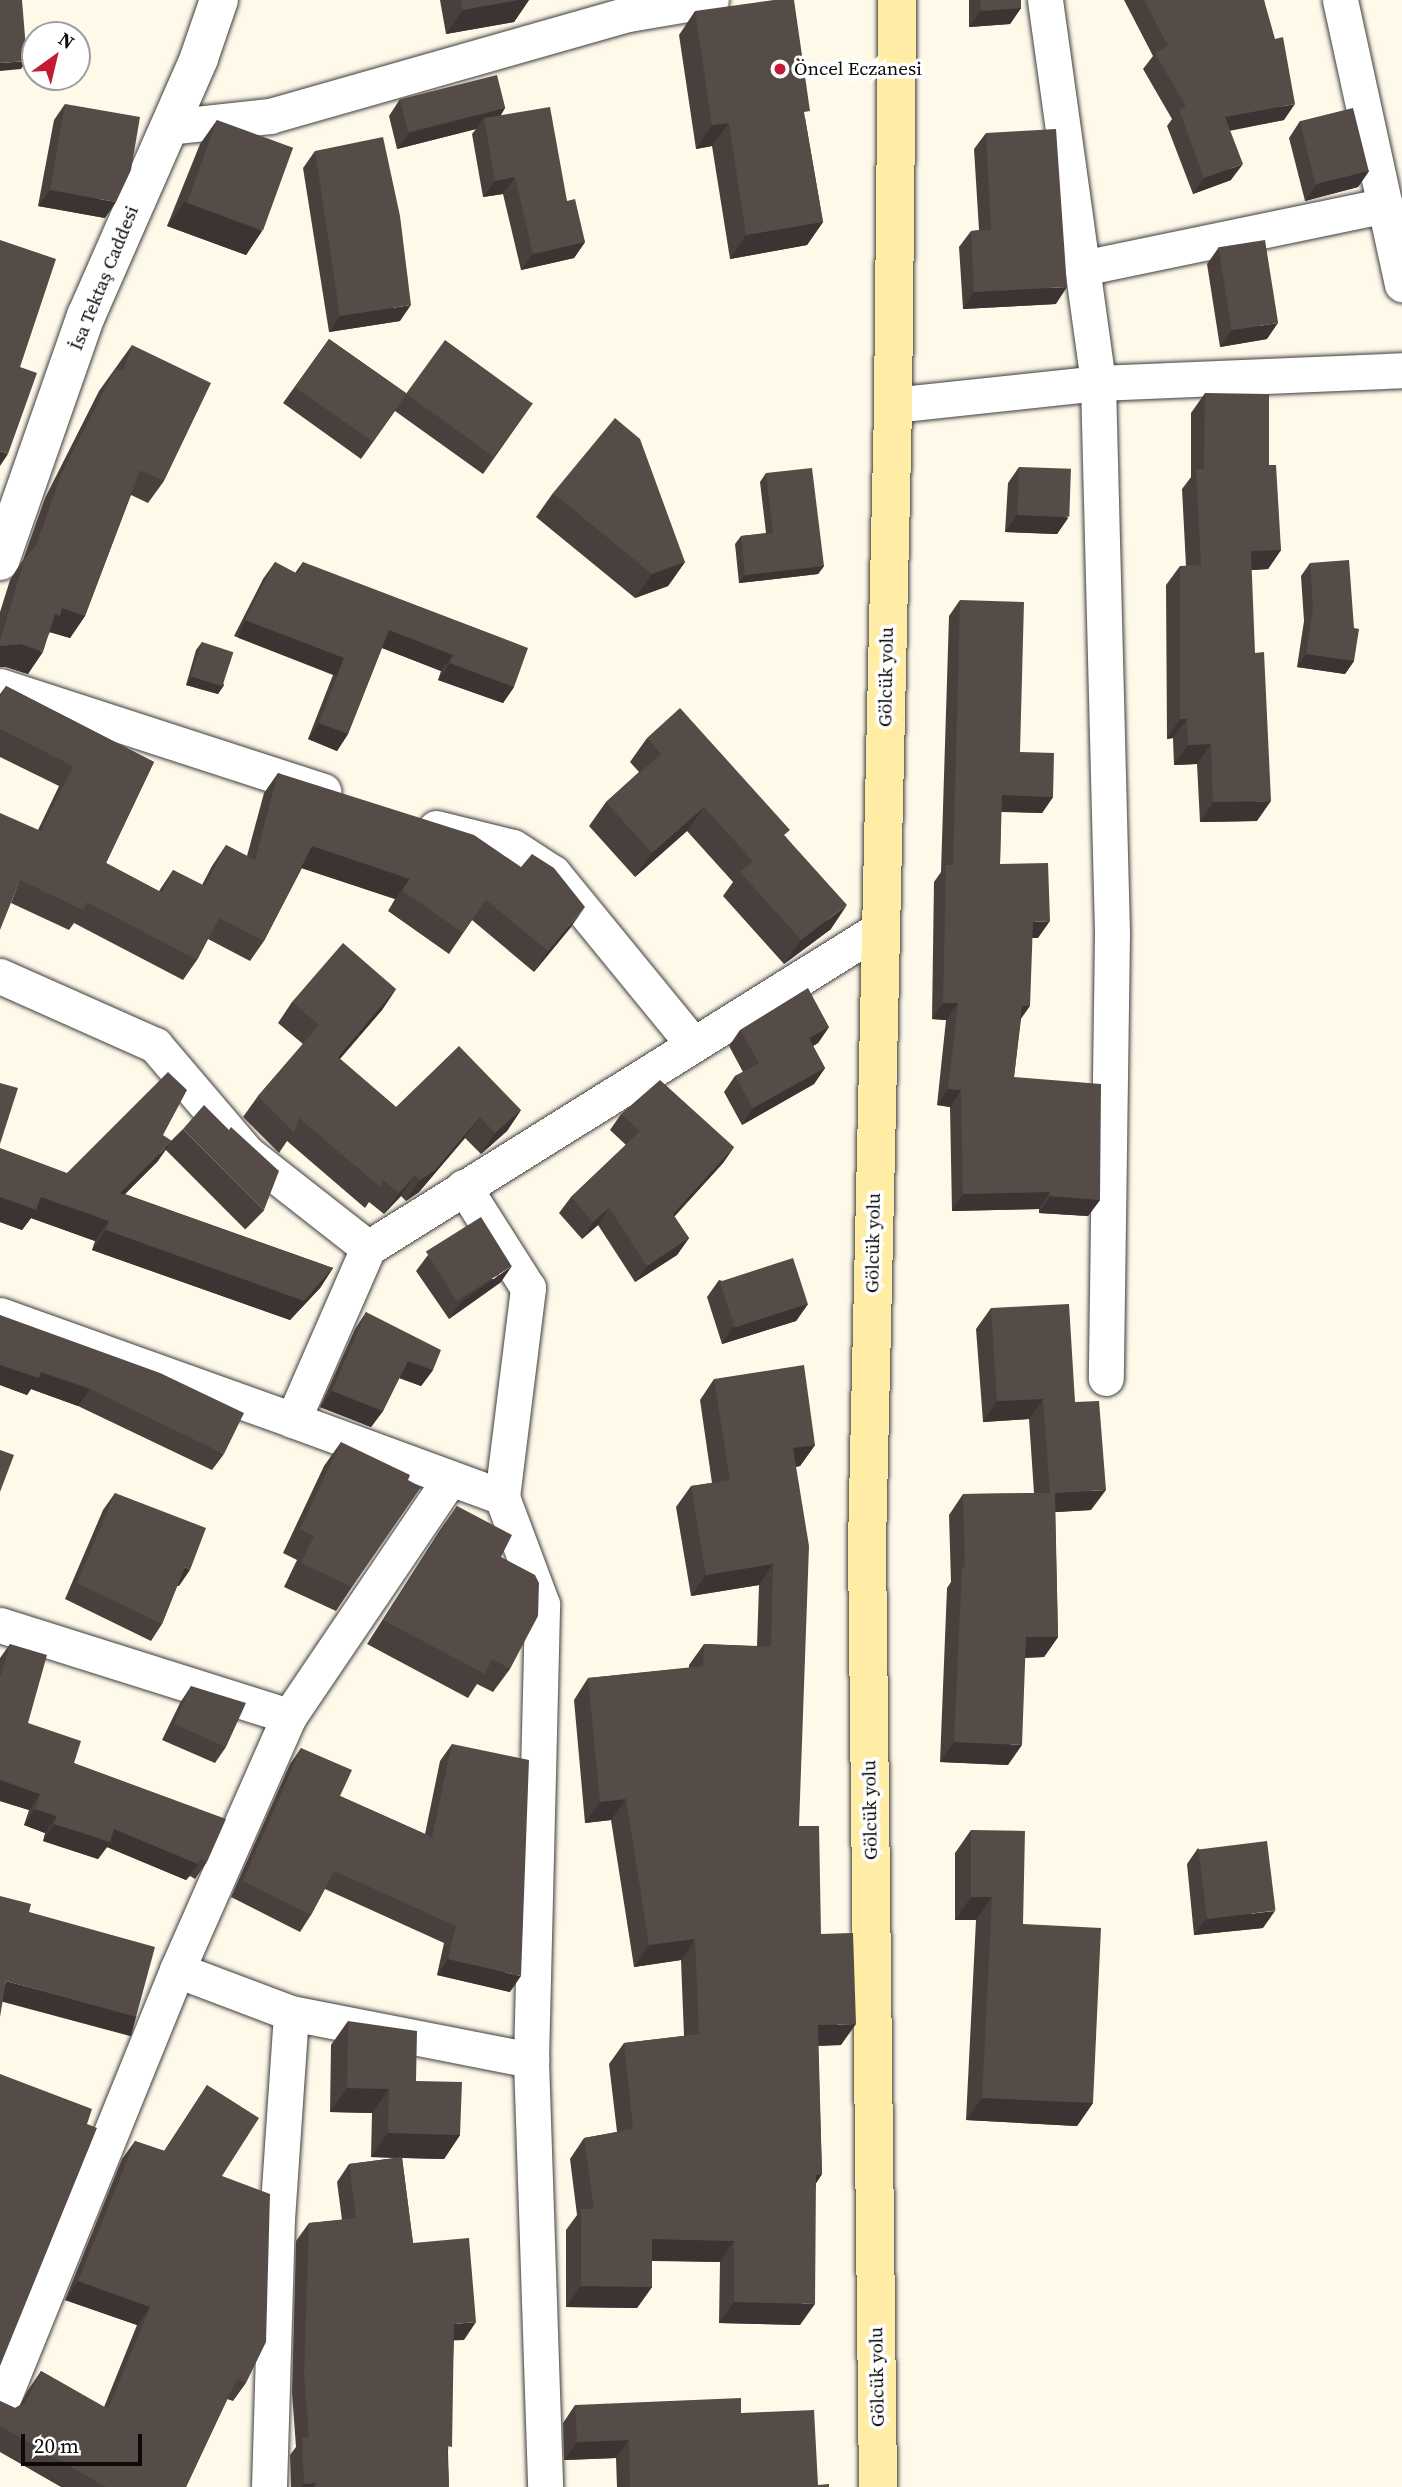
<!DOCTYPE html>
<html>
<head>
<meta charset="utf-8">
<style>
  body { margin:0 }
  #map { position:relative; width:1402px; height:2487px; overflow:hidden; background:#fff9ea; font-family:"Source Serif 4",serif }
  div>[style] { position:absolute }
  .roads { filter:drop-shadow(0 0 2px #3e3e3e) drop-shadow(0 0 2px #3e3e3e) }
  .minor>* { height:35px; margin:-17.5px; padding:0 17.5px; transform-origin:17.5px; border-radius:17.5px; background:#fff }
  .tertiary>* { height:38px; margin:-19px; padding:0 19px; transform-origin:19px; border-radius:19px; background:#fff }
  .secondary>* { height:38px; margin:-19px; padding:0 19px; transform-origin:19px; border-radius:19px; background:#ffeda5 }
  .wall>* { inset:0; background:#49403d; transform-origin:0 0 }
  .shaded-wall>* { inset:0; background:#3c3432; transform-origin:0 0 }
  .building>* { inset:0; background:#554b47; transform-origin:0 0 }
  .dots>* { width:19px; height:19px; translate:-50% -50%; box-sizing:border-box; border:4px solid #fff; border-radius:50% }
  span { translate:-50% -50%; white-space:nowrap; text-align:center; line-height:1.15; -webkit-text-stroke:7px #fff; paint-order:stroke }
  .poi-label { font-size:19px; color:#0b0b0b }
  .left { translate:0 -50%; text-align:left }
  .street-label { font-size:19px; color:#0b0b0b }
  .north { position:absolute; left:21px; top:21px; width:70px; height:70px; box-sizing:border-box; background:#fff; border:2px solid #9d9d9d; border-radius:50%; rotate:34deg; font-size:19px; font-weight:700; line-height:28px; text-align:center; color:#0b0b0b }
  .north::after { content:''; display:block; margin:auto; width:24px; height:32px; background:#c31b33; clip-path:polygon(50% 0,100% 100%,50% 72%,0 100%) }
  .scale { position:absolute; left:21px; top:2434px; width:121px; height:32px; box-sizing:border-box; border:4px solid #0b0b0b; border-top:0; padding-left:9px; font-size:21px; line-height:24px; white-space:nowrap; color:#0b0b0b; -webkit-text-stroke:5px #fff; paint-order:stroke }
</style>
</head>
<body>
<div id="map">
  <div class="roads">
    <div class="minor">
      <i style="left:1045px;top:0;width:387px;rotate:82.1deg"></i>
      <i style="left:1098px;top:383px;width:551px;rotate:88.54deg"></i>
      <i style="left:1112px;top:934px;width:444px;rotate:90.8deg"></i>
      <i style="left:1340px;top:0;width:291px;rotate:77.7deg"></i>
      <i style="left:168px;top:127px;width:103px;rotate:-6.2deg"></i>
      <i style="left:270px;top:116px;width:372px;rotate:-15.9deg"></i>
      <i style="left:628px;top:14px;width:84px;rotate:-9.6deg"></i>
      <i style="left:1082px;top:268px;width:310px;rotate:-11.7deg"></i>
      <i style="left:893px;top:405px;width:206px;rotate:-6.1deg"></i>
      <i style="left:1098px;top:383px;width:304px;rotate:-2.4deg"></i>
      <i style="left:0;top:686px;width:340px;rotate:18deg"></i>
      <i style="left:436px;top:828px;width:79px;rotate:13.9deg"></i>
      <i style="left:513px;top:847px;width:48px;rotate:33deg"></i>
      <i style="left:553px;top:873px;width:221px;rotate:50.7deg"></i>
      <i style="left:0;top:976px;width:170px;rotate:24deg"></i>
      <i style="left:155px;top:1045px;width:142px;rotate:49.6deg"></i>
      <i style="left:247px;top:1153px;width:154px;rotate:38.1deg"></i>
      <i style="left:368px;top:1248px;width:188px;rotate:113.6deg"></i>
      <i style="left:293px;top:1420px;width:311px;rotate:-160.3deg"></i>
      <i style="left:368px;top:1248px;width:602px;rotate:-31.98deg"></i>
      <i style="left:293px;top:1420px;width:223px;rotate:20.2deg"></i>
      <i style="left:502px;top:1497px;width:211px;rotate:-82.9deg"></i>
      <i style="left:528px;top:1288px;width:120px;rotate:-122.4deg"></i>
      <i style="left:449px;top:1480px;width:285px;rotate:124.1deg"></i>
      <i style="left:289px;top:1716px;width:278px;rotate:113.8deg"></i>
      <i style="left:177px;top:1970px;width:122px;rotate:20.7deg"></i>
      <i style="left:291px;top:2013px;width:245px;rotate:11.1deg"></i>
      <i style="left:531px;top:2060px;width:456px;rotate:-88.6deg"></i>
      <i style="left:542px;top:1604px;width:114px;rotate:-110.5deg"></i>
      <i style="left:0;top:1625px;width:303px;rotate:17.5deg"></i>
      <i style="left:531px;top:2060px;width:427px;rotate:88.1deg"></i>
      <i style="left:0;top:2406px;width:471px;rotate:-67.9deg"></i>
      <i style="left:269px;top:2487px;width:268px;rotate:-88.3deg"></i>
      <i style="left:277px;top:2219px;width:206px;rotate:-86.1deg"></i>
    </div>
    <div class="tertiary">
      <i style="left:0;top:561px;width:260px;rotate:-70.7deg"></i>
      <i style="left:86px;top:316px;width:282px;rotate:-66.3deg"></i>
      <i style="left:199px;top:58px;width:61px;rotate:-71deg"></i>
    </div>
    <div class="secondary">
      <i style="left:878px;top:2487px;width:942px;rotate:-90.67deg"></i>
      <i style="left:867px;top:1545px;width:1140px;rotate:-88.69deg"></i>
      <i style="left:893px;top:405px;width:405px;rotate:-89.4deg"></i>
    </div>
  </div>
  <div class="wall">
    <i style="clip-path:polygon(440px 0,529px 0,514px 22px,446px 34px)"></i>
    <i style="clip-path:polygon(969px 0,1021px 0,1021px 8px,1010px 24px,969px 27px)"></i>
    <i style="clip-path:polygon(1124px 0,1264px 0,1284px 120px,1230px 130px,1231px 180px,1193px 194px,1167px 126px,1172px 119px,1143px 69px,1153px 56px)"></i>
    <i style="clip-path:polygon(695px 11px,805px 118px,823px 222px,807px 245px,730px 259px,712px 146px,696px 149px,679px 35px)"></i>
    <i style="clip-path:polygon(400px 99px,505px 108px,501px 115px,567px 201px,585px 242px,574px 258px,521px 270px,503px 194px,483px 197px,472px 134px,476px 129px,397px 149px,389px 116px)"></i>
    <i style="clip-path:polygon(65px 104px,105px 218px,38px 206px,54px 120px)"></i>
    <i style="clip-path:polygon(217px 120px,262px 231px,246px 255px,167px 226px,200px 144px)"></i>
    <i style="clip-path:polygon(1300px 121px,1369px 171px,1358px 187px,1305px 201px,1289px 138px)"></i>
    <i style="clip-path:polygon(986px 133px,1056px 304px,963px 309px,959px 247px,971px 231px,979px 230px,974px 149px)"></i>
    <i style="clip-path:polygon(315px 151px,400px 321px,329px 332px,303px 168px)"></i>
    <i style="clip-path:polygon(1219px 247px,1267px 339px,1220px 347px,1207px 264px)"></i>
    <i style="clip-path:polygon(329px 339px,407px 394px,533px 403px,483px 474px,395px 411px,361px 459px,283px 403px)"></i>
    <i style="clip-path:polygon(132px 345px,164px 481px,148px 503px,131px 495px,85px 616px,70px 638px,50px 632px,28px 674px,6px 667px,0 667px,0 612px,10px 580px,23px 560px,45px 498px,99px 391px)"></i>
    <i style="clip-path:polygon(1205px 393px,1269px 465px,1281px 550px,1268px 569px,1251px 570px,1257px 821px,1200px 822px,1197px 764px,1174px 765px,1173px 738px,1167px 739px,1166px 585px,1180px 566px,1186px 566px,1182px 489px,1191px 477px,1191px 413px)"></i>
    <i style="clip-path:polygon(1019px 467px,1068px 518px,1057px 534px,1005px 532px,1008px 483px)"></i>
    <i style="clip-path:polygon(766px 473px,824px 566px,818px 574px,739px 583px,735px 544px,741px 536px,766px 533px,760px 482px)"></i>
    <i style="clip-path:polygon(553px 493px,685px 562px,668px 586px,635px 598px,536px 517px)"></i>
    <i style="clip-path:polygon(275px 562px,295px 573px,303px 562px,514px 687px,503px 703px,438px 680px,441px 671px,382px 648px,348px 734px,337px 751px,308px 739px,333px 675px,234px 636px,263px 579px)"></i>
    <i style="clip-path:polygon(1310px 563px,1354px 661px,1345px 674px,1297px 667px,1304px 621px,1301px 576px)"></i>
    <i style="clip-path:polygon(960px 600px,1020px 752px,1053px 797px,1042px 813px,1001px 812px,1000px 864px,1038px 938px,1032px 938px,1021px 1019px,1014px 1077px,1100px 1200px,1088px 1216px,1039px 1213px,1039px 1209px,952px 1211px,950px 1107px,937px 1105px,946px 1020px,932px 1019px,934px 882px,941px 872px,949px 616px)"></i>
    <i style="clip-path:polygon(202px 642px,224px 685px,218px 694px,186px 685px,196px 650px)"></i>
    <i style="clip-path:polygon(6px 686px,154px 762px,106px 863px,159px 891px,173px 870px,202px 885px,212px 866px,226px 845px,247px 856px,264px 793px,278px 773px,571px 927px,534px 972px,472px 920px,449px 954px,388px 911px,395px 899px,302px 868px,264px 941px,250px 961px,208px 939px,197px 960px,183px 980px,74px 923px,69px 930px,11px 903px,38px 830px,59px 786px,0 757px,0 694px)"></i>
    <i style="clip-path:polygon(647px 738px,786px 837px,831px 929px,784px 964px,723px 896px,733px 882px,687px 831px,635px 877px,589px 826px,606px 802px,639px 772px,630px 762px)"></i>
    <i style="clip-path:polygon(396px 989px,382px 1010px,340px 1059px,396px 1107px,521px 1110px,507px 1131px,481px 1154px,465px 1138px,419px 1192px,406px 1201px,401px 1196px,384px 1214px,369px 1202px,365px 1208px,287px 1141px,279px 1153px,243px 1117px,258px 1096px,303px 1044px,278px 1023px,292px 1002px)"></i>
    <i style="clip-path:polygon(829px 1027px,818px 1043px,813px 1046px,825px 1068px,814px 1084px,742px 1125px,724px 1092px,735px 1076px,743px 1072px,729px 1046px,740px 1030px)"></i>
    <i style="clip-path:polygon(621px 1114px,734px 1147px,723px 1163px,674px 1217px,689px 1238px,677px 1255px,635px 1282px,598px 1225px,582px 1239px,559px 1213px,571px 1197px,626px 1145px,610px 1130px)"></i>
    <i style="left:183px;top:1129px;width:115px;height:27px;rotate:45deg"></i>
    <i style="clip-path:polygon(163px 1135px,158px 1161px,125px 1194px,333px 1268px,320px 1288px,290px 1320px,92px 1250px,95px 1241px,31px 1218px,22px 1230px,0 1222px,67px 1173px)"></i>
    <i style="clip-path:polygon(428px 1255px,501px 1282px,449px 1319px,416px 1271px)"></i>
    <i style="clip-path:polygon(719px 1280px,808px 1304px,796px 1321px,722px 1344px,707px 1297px)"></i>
    <i style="clip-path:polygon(991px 1308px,1075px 1402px,1091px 1510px,1055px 1512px,1058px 1637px,1044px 1657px,1025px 1658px,1008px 1765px,940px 1762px,947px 1588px,951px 1582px,949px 1515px,963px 1494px,1034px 1493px,1029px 1419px,983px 1422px,976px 1329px)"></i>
    <i style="clip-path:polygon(366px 1312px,433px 1370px,421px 1386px,399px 1378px,383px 1411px,371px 1427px,320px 1407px,355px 1329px)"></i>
    <i style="clip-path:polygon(0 1315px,224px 1454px,212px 1470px,78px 1406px,31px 1389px,27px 1395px,0 1385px)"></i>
    <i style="clip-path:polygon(714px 1379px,815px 1445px,800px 1466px,796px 1467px,799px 1826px,841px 2045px,818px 2046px,822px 2174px,816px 2183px,800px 2325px,719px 2323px,720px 2262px,652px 2261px,652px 2287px,637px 2308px,566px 2307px,566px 2230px,577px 2215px,570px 2159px,584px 2138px,617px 2132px,609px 2064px,624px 2043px,684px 2036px,681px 1960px,634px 1967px,611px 1820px,585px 1823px,574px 1700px,588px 1678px,689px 1668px,689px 1665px,704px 1644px,757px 1646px,759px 1585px,691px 1596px,676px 1507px,691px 1486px,712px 1483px,700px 1400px)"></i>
    <i style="clip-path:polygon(341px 1442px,352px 1587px,336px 1611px,284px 1587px,297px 1560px,283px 1553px,324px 1466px)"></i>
    <i style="clip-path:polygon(115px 1493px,179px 1586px,177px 1586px,162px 1624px,151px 1641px,65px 1599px,103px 1510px)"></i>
    <i style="clip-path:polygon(457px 1506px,501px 1557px,510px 1669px,493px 1692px,477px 1684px,468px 1698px,367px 1644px,440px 1530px)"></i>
    <i style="clip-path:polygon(10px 1644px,28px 1723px,74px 1763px,207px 1862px,195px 1879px,190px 1876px,186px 1880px,107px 1847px,98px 1859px,43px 1841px,45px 1833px,24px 1825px,29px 1810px,0 1801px,0 1658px)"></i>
    <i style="clip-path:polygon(191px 1686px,226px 1747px,215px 1763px,162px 1740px,180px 1703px)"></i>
    <i style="clip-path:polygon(452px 1744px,510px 1992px,437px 1975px,444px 1943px,325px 1889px,311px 1915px,300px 1932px,231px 1897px,290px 1764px,301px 1748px,340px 1796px,425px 1834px,440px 1761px)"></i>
    <i style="clip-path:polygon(971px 1830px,1023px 1924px,1093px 2103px,1077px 2126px,966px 2120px,976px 1920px,955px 1920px,955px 1853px)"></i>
    <i style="clip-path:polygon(1198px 1848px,1263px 1928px,1194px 1935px,1187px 1864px)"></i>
    <i style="clip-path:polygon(348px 2021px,416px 2081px,460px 2135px,444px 2159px,402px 2158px,413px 2243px,464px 2340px,454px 2340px,448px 2452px,449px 2487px,291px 2487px,290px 2455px,296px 2447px,292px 2393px,296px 2241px,309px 2223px,342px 2220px,337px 2182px,349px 2164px,396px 2158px,371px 2157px,372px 2113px,330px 2112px,331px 2045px)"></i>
    <i style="clip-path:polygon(207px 2085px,222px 2176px,246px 2383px,233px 2401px,227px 2399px,186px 2487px,61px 2487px,0 2452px,0 2401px,15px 2408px,20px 2405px,28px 2390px,41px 2371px,104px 2407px,137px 2325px,65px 2300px,122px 2159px,135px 2141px,164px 2151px)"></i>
    <i style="clip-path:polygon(575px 2405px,741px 2413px,818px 2485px,829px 2487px,617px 2487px,616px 2458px,564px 2460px,563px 2423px)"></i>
  </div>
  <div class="shaded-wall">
    <i style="clip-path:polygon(518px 0,529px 0,514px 22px,446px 34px,463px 10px)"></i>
    <i style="clip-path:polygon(1021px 8px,1010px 24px,969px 27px,981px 11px)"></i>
    <i style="clip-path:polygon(27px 61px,21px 69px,0 71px,0 63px)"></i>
    <i style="clip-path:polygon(1295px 104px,1284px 120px,1214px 134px,1225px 117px)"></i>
    <i style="clip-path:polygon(505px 108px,494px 125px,484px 118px,476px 129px,397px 149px,409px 133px)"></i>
    <i style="clip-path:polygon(729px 123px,712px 146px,696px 149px,712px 125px)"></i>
    <i style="clip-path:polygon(1243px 164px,1231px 180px,1193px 194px,1204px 178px)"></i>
    <i style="clip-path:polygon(1369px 171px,1358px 187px,1305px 201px,1317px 184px)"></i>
    <i style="clip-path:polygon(515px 177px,503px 194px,483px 197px,495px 181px)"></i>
    <i style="clip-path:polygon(50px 190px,116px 202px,105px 218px,38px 206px)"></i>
    <i style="clip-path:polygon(184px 202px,262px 231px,246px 255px,167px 226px)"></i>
    <i style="clip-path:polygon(823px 222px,807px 245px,730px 259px,746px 235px)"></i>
    <i style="clip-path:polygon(585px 242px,574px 258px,521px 270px,533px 254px)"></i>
    <i style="clip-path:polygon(1067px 287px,1056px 304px,963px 309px,974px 292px)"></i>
    <i style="clip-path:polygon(411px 305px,400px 321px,329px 332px,340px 316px)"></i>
    <i style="clip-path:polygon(1278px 323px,1267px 339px,1220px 347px,1232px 330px)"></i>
    <i style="clip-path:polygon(0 451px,8px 454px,0 466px)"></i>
    <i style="clip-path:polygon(1017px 515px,1068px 518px,1057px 534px,1005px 532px)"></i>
    <i style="clip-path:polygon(1281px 550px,1268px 569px,1237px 571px,1251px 551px)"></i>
    <i style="clip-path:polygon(685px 562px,668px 586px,635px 598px,652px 574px)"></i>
    <i style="clip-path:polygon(824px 566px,818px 574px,739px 583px,745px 575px)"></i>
    <i style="clip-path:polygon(62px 608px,85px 616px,70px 638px,49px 632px,55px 614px)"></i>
    <i style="left:245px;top:620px;width:106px;height:19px;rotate:21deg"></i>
    <i style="clip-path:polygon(389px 630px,453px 655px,441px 671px,377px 646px)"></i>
    <i style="clip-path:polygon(21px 644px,43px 652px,28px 674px,6px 667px,0 667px,0 646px)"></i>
    <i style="clip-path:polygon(1306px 654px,1354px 661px,1345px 674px,1297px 667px)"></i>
    <i style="clip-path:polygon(450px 663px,514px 687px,503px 703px,438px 680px)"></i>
    <i style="clip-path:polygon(192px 677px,224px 685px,218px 694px,186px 685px)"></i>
    <i style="clip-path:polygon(1180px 719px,1187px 719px,1173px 738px,1167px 739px)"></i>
    <i style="clip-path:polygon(319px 723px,348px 734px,337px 751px,308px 739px)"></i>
    <i style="clip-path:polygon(1211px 744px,1197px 764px,1174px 765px,1188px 745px)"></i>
    <i style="clip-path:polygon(1002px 795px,1053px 797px,1042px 813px,990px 811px)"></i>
    <i style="clip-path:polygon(1271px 801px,1257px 821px,1200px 822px,1213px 802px)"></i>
    <i style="clip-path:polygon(704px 807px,687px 831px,635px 877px,652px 853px)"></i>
    <i style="clip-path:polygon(312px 846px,410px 879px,395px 899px,298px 867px)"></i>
    <i style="clip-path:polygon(847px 905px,831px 929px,784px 964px,801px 940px)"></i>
    <i style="clip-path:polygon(585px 907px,571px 927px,534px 972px,548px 951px)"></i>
    <i style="clip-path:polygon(1050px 921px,1038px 938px,1021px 938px,1033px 922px)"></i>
    <i style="clip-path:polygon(396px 989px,382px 1010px,323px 1078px,338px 1057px)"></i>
    <i style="clip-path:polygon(943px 1003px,958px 1003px,946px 1020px,932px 1019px)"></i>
    <i style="clip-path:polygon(1022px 1006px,1030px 1006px,1018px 1023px)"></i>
    <i style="clip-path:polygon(829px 1027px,818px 1043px,797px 1055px,809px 1038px)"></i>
    <i style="clip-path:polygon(825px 1068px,814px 1084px,742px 1125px,753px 1108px)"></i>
    <i style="clip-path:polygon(948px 1089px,961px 1090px,950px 1107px,937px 1105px)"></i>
    <i style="clip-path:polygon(521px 1110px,507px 1131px,481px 1154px,495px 1133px)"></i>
    <i style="clip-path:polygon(480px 1117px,465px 1138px,419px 1192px,406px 1201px,420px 1180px)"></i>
    <i style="clip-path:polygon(172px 1141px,158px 1161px,107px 1212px,120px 1193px)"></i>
    <i style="clip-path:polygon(734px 1147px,723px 1163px,661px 1231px,673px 1214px)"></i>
    <i style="clip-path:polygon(415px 1175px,401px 1196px,384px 1214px,399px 1193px)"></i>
    <i style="clip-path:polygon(1050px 1192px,1039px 1209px,952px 1211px,963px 1194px)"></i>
    <i style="clip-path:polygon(1050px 1196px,1100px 1200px,1088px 1216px,1039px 1213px)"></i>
    <i style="clip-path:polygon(0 1197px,41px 1197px,109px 1221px,95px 1241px,31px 1218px,22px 1230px,0 1222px)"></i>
    <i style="clip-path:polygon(609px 1208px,598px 1225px,582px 1239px,593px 1222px)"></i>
    <i style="clip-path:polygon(106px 1230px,333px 1268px,320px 1288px,290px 1320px,92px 1250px)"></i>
    <i style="clip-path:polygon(689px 1238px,677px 1255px,635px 1282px,647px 1266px)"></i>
    <i style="clip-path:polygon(512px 1266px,501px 1282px,449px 1319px,461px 1302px)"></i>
    <i style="clip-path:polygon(808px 1304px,796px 1321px,722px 1344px,733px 1327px)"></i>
    <i style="clip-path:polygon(408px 1361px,433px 1370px,421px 1386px,397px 1377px)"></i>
    <i style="clip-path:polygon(0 1365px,41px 1372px,90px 1389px,78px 1406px,31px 1389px,27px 1395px,0 1385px)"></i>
    <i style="clip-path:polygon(332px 1391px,383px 1411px,371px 1427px,320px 1407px)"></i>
    <i style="clip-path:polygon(1043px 1399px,1029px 1419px,983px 1422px,997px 1401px)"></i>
    <i style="clip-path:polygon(815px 1445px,800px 1466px,778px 1469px,793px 1448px)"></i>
    <i style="clip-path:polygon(1106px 1490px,1091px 1510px,1041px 1513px,1055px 1493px)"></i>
    <i style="clip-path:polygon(773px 1564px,759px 1585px,691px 1596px,706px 1575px)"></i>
    <i style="clip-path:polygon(185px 1567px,190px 1570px,179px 1586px,173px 1584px)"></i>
    <i style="clip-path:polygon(1026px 1637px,1058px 1637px,1044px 1657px,1011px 1658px)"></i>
    <i style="clip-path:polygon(954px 1742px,1022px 1745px,1008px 1765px,940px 1762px)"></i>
    <i style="clip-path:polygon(0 1780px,40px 1794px,29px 1810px,0 1801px)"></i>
    <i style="clip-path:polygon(626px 1799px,611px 1820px,585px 1823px,600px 1802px)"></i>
    <i style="clip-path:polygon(35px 1809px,57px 1816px,45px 1833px,24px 1825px)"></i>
    <i style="clip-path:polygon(54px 1824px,114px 1829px,198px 1864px,186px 1880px,107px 1847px,98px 1859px,43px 1841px)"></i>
    <i style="clip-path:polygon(971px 1897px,992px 1897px,976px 1920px,955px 1920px)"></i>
    <i style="clip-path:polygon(1275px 1911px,1263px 1928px,1194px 1935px,1206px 1919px)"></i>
    <i style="clip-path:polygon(695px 1939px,681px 1960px,634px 1967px,649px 1945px)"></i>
    <i style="clip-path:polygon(448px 1959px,521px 1976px,510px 1992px,437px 1975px)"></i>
    <i style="left:6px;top:1981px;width:135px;height:21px;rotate:15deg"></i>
    <i style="clip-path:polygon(856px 2024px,841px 2045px,803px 2046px,818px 2025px)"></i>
    <i style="clip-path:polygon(347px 2088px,389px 2089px,372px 2113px,330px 2112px)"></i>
    <i style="clip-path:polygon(982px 2098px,1093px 2103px,1077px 2126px,966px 2120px)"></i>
    <i style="clip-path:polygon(388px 2133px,460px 2135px,444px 2159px,371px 2157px)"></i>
    <i style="clip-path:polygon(822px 2174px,808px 2196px,816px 2175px)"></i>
    <i style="clip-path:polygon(652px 2239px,734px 2241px,720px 2262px,638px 2260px)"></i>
    <i style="clip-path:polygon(78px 2281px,150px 2307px,137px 2325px,65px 2300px)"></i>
    <i style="clip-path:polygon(581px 2286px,652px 2287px,637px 2308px,566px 2307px)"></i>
    <i style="clip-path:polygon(734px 2302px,815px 2304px,800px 2325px,719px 2323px)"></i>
    <i style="clip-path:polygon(476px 2322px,464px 2340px,442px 2341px,454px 2324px)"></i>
    <i style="clip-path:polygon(629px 2440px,616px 2458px,564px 2460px,577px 2442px)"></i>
    <i style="clip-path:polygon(316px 2483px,313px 2487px,302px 2487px,304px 2484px)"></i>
  </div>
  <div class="building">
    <i style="clip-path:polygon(0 0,22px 0,27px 61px,0 63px)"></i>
    <i style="clip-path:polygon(461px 0,518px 0,463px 10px)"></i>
    <i style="clip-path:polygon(774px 0,794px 0,810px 111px,804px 112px,823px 222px,746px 235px,729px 123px,712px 125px,695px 11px)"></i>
    <i style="clip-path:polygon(980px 0,1021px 0,1021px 8px,981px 11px)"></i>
    <i style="clip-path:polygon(1144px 0,1264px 0,1275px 39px,1283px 37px,1295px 104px,1225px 117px,1243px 164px,1204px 178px,1179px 110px,1186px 107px,1155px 53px,1168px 46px)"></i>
    <i style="left:497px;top:75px;width:34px;height:100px;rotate:76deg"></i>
    <i style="clip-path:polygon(65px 104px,140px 117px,131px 170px,116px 202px,50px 190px)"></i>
    <i style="clip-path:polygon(550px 107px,567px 201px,575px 199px,585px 242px,533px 254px,515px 177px,495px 181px,484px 118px)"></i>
    <i style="left:1353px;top:108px;width:65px;height:55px;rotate:76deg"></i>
    <i style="left:217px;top:120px;width:81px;height:88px;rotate:20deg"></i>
    <i style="clip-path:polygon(1056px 129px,1067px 287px,974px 292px,971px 231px,991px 230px,986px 133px)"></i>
    <i style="clip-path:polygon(383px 137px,400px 216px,411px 305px,340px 316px,315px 151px)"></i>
    <i style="clip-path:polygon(0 240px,56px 259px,20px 367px,37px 373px,8px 454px,0 451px)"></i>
    <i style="left:1265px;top:240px;width:84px;height:47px;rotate:81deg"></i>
    <i style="left:329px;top:339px;width:95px;height:59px;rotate:35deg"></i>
    <i style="left:445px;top:340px;width:108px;height:66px;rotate:36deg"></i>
    <i style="clip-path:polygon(132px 345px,211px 383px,164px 481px,140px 470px,85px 616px,62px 608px,60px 616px,55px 614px,43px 652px,21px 644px,0 646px,0 641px,25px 558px,36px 546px,61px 475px,115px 369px,123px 371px)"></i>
    <i style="clip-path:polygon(1205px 393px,1269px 394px,1269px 465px,1276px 465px,1281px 550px,1251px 551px,1255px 653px,1264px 652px,1271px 801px,1213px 802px,1211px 744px,1188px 745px,1187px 719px,1180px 719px,1180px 566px,1201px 565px,1196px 469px,1204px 469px)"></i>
    <i style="clip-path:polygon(615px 418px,640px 439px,685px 562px,652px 574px,553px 493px)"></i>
    <i style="left:1019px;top:467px;width:52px;height:48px;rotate:2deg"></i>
    <i style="clip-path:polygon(812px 468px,824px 566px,745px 575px,741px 536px,773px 533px,766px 473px)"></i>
    <i style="clip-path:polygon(1349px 560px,1354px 628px,1359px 629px,1354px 661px,1306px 654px,1313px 608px,1310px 563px)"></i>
    <i style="clip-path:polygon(275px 562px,298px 574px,303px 562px,528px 648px,514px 687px,450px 663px,453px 655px,389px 630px,348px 734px,319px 723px,344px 658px,245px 620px)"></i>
    <i style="clip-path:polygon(960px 600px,1024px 602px,1020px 752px,1054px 753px,1053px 797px,1002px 795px,1000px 864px,1048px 863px,1050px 921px,1033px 922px,1030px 1006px,1022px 1006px,1014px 1077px,1101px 1084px,1100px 1200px,1050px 1196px,1050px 1192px,963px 1194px,961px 1090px,948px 1089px,958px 1003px,943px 1003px,946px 865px,953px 865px)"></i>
    <i style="left:202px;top:642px;width:33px;height:36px;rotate:18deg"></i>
    <i style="clip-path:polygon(6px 686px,154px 762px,106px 863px,162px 893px,173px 870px,205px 886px,226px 845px,255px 860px,278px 773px,474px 835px,521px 867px,532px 854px,554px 868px,585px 907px,548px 951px,486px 900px,463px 933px,402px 890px,410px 879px,312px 846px,264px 941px,219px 918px,197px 960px,87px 902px,83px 910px,20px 880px,0 930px,0 813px,41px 831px,73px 766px,0 729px,0 697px)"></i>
    <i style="clip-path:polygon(680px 708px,790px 830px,784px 835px,847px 905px,801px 940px,740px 872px,753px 861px,704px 807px,652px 853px,606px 802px,661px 754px,647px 738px)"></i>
    <i style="clip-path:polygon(343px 943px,396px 989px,338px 1057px,396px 1107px,459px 1046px,521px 1110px,495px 1133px,480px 1117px,434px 1171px,420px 1180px,415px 1175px,399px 1193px,383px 1180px,380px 1187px,299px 1118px,294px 1132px,258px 1096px,319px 1025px,292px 1002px)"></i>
    <i style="clip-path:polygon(808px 988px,829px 1027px,809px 1038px,825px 1068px,753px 1108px,735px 1076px,759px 1063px,740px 1030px)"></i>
    <i style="clip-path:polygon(168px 1072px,187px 1090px,163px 1135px,172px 1141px,120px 1193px,333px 1268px,304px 1301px,106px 1230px,109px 1221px,41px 1197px,36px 1210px,0 1197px,0 1148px,67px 1173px)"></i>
    <i style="clip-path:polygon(660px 1080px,734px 1147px,673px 1214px,689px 1238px,647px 1266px,609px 1208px,593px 1222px,571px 1197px,640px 1131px,621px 1114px)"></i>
    <i style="clip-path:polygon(0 1083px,18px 1088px,0 1144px)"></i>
    <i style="clip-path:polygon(204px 1105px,229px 1130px,231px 1127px,279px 1171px,264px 1210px,183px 1129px)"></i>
    <i style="left:481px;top:1217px;width:58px;height:65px;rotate:58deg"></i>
    <i style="left:793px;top:1258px;width:48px;height:77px;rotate:72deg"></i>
    <i style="clip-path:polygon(1069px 1304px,1075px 1402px,1099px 1401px,1106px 1490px,1055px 1493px,1058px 1637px,1026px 1637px,1022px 1745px,954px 1742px,962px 1567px,965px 1567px,963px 1494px,1050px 1493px,1043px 1399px,997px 1401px,991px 1308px)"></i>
    <i style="clip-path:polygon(366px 1312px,441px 1350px,433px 1370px,408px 1361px,383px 1411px,332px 1391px)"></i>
    <i style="clip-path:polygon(0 1315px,160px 1373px,244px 1413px,224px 1454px,90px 1389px,41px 1372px,39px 1378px,0 1365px)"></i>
    <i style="clip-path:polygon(804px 1365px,815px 1445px,793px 1448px,809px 1546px,799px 1826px,819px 1826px,821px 1934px,853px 1933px,856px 2024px,818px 2025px,822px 2174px,816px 2175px,815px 2304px,734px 2302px,734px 2241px,652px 2239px,652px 2287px,581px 2286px,581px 2209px,594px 2209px,584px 2138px,633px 2129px,624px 2043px,699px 2034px,695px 1939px,649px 1945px,626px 1799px,600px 1802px,588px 1678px,703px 1666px,704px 1644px,771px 1647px,773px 1564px,706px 1575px,691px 1486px,730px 1480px,714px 1379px)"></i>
    <i style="clip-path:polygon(341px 1442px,410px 1475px,408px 1480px,421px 1487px,352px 1587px,301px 1563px,314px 1536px,300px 1529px)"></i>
    <i style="clip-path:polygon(0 1450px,14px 1455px,0 1492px)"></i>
    <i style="clip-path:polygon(115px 1493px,206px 1528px,190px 1570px,185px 1567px,162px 1624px,77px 1583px)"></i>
    <i style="clip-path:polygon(457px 1506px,512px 1535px,501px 1557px,535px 1575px,539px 1583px,538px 1616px,510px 1669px,492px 1659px,485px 1674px,383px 1620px)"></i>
    <i style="clip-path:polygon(10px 1644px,47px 1655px,28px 1723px,81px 1741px,74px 1763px,226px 1819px,207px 1862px,200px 1859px,198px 1864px,114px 1829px,110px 1842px,54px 1824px,57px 1816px,35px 1809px,40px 1794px,0 1780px,0 1677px)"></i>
    <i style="clip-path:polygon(191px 1686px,246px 1703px,226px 1747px,174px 1724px)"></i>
    <i style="clip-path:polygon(452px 1744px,529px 1760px,521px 1976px,448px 1959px,456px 1926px,334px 1871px,311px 1915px,243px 1881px,301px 1748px,352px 1770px,340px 1796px,432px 1837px)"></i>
    <i style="clip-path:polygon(971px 1830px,1025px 1831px,1023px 1924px,1101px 1928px,1093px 2103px,982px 2098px,992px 1897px,971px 1897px)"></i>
    <i style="left:1267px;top:1841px;width:70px;height:69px;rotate:83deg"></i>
    <i style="clip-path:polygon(0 1896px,31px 1904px,29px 1912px,155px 1947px,136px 2017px,6px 1981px,0 2017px)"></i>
    <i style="clip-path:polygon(348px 2021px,417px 2031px,416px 2081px,462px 2082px,460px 2135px,388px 2133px,389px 2089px,347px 2088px)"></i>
    <i style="clip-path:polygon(0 2074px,92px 2109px,87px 2124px,97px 2128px,0 2366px)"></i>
    <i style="clip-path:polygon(207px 2085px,259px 2118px,222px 2176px,270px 2194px,266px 2342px,246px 2383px,237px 2379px,186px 2487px,106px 2487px,0 2426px,0 2401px,15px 2408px,25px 2404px,41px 2371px,108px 2409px,150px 2307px,78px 2281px,135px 2141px,165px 2151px)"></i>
    <i style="clip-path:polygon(402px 2157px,413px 2243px,469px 2238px,476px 2322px,454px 2324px,452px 2447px,447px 2446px,449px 2487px,316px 2487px,316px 2483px,304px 2484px,302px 2438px,309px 2437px,304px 2376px,309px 2223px,356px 2218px,349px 2164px)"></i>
    <i style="clip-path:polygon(741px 2398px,741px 2413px,814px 2410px,818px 2485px,829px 2484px,829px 2487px,630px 2487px,629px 2440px,577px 2442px,575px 2405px)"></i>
  </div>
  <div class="dots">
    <i style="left:780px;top:69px;background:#c31b33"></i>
  </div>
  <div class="poi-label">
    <span class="left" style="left:794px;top:69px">Öncel Eczanesi</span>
  </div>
  <div class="street-label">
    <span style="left:104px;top:278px;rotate:-68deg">İsa Tektaş Caddesi</span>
    <span style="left:886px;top:677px;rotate:-89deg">Gölcük yolu</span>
    <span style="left:873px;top:1243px;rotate:-89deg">Gölcük yolu</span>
    <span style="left:870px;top:1810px;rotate:-91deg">Gölcük yolu</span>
    <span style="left:877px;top:2377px;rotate:-91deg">Gölcük yolu</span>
  </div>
  <div class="north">N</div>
  <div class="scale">20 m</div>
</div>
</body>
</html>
